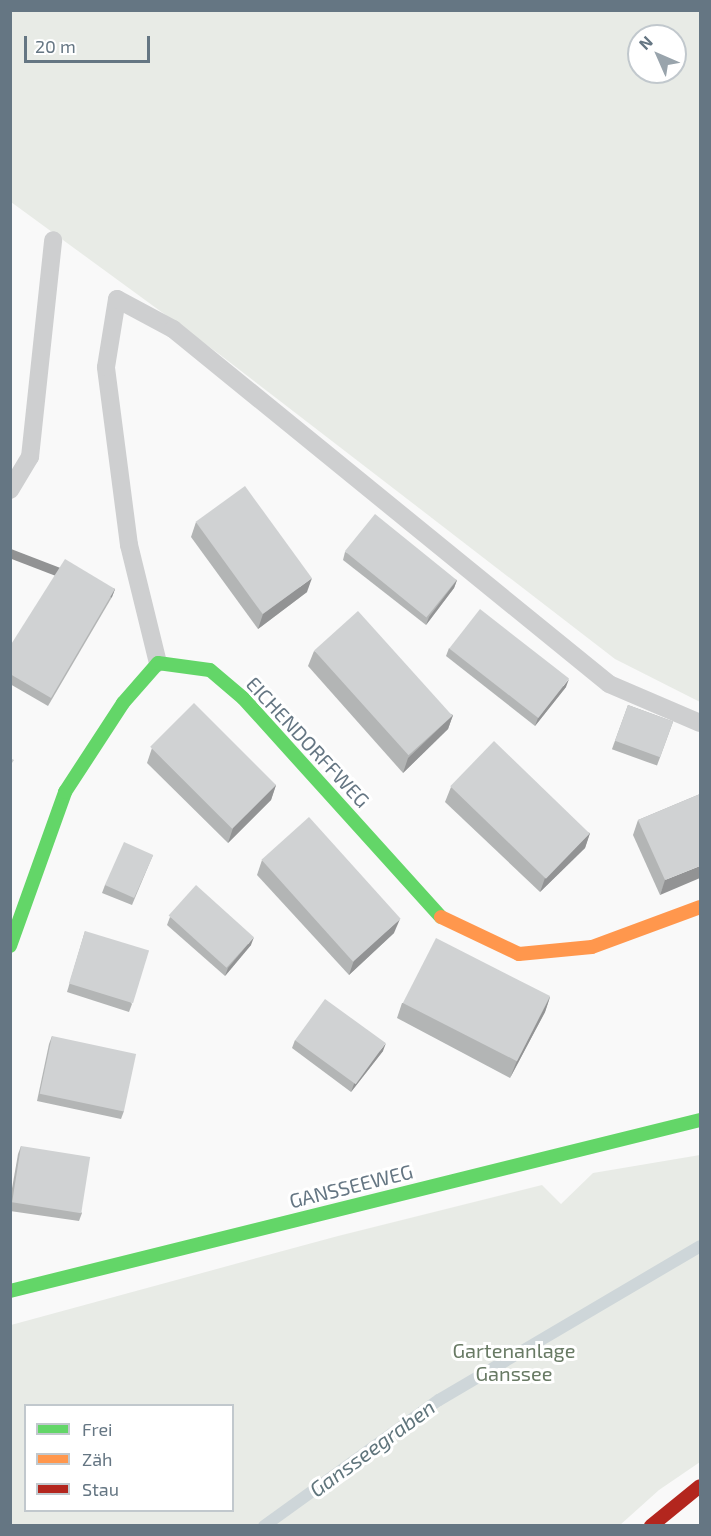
<!DOCTYPE html>
<html>
<head>
<meta charset="utf-8">
<style>
  body { margin:0 }
  #map { position:relative; width:711px; height:1536px; overflow:hidden; background:#f9f9f9; font-family:"Exo 2",sans-serif }
  div>[style] { position:absolute }
  .green>* { inset:0; background:#e8ebe6 }
  .stream>* { height:12px; margin:-6px; padding:0 6px; transform-origin:6px; border-radius:6px; background:#ced6d9 }
  .lane>* { height:18px; margin:-9px; padding:0 9px; transform-origin:9px; border-radius:9px; background:#cecfd0 }
  .fast>* { height:14px; margin:-7px; padding:0 7px; transform-origin:7px; border-radius:7px; background:#63d668 }
  .slow>* { height:14px; margin:-7px; padding:0 7px; transform-origin:7px; border-radius:7px; background:#ff974d }
  .jam>* { height:14px; margin:-7px; padding:0 7px; transform-origin:7px; border-radius:7px; background:#b3261e }
  .wall>* { inset:0; background:#b3b5b5; transform-origin:0 0 }
  .shaded-wall>* { inset:0; background:#929394; transform-origin:0 0 }
  .building>* { inset:0; background:#d0d2d3; transform-origin:0 0 }
  span { translate:-50% -50%; white-space:nowrap; text-align:center; line-height:1.15; -webkit-text-stroke:6px #fff; paint-order:stroke }
  .street-label { font-size:20px; color:#657683 }
  .park-label { font-size:20px; color:#687a64 }
  .water-label { font-size:21px; color:#60757c; font-style:italic }
  .frame { position:absolute; inset:0; border:12px solid #657683; pointer-events:none }
  .legend { position:absolute; left:24px; top:1404px; width:210px; height:108px; box-sizing:border-box; background:#fff; border:2px solid #c1c8cd; margin:0; padding:8px 10px; list-style:none; font-size:18px; color:#657683 }
  .legend li { display:flex; align-items:center; gap:12px; height:30px }
  .legend b { width:30px; border:2px solid #c1c8cd }
  .north { position:absolute; left:627px; top:24px; width:60px; height:60px; box-sizing:border-box; background:#fff; border:2px solid #c1c8cd; border-radius:50%; rotate:315deg; font-size:16px; font-weight:700; line-height:24px; text-align:center; color:#657683 }
  .north::after { content:''; display:block; margin:auto; width:21px; height:27px; background:#99a4ac; clip-path:polygon(50% 0,100% 100%,50% 72%,0 100%) }
  .scale { position:absolute; left:24px; top:36px; width:126px; height:27px; box-sizing:border-box; border:3px solid #657683; border-top:0; padding-left:8px; font-size:18px; line-height:21px; white-space:nowrap; color:#657683; -webkit-text-stroke:4px #fff; paint-order:stroke }
</style>
</head>
<body>
<div id="map">
  <div class="green">
    <i style="clip-path:polygon(evenodd,11px 11px,700px 11px,700px 702px,615px 659px,219px 354px,11px 202px,11px 11px,639px 36px,675px 36px,675px 72px,639px 72px,639px 36px)"></i>
    <i style="clip-path:polygon(evenodd,700px 1155px,700px 1462px,659px 1490px,620px 1525px,11px 1525px,11px 1325px,338px 1236px,542px 1185px,561px 1204px,593px 1173px,700px 1155px,26px 1406px,232px 1406px,232px 1510px,26px 1510px,26px 1406px)"></i>
  </div>
  <div class="stream">
    <i style="left:264px;top:1526px;width:216px;rotate:-35.8deg"></i>
    <i style="left:439px;top:1400px;width:303px;rotate:-30.5deg"></i>
  </div>
  <div class="lane">
    <i style="left:10px;top:490px;width:39px;rotate:-59deg"></i>
    <i style="left:30px;top:457px;width:218px;rotate:-83.9deg"></i>
    <i style="left:158px;top:663px;width:122px;rotate:-103.8deg"></i>
    <i style="left:129px;top:545px;width:179px;rotate:-97.4deg"></i>
    <i style="left:106px;top:367px;width:69px;rotate:-80.8deg"></i>
    <i style="left:117px;top:299px;width:64px;rotate:28.2deg"></i>
    <i style="left:173px;top:329px;width:562px;rotate:39.15deg"></i>
    <i style="left:609px;top:684px;width:99px;rotate:23.2deg"></i>
  </div>
  <div class="fast">
    <i style="left:10px;top:946px;width:164px;rotate:-70.3deg"></i>
    <i style="left:65px;top:792px;width:106px;rotate:-56.9deg"></i>
    <i style="left:123px;top:703px;width:53px;rotate:-48.8deg"></i>
    <i style="left:158px;top:663px;width:52px;rotate:7.7deg"></i>
    <i style="left:210px;top:670px;width:43px;rotate:40.3deg"></i>
    <i style="left:243px;top:698px;width:295px;rotate:47.9deg"></i>
    <i style="left:10px;top:1291px;width:711px;rotate:-13.92deg"></i>
  </div>
  <div class="slow">
    <i style="left:441px;top:917px;width:86px;rotate:25.4deg"></i>
    <i style="left:519px;top:954px;width:73px;rotate:-5.5deg"></i>
    <i style="left:592px;top:947px;width:115px;rotate:-20.3deg"></i>
  </div>
  <div class="jam">
    <i style="left:651px;top:1526px;width:63px;rotate:-39.2deg"></i>
  </div>
  <div class="wall">
    <i style="clip-path:polygon(196px 522px,307px 592px,258px 629px,191px 537px)"></i>
    <i style="clip-path:polygon(345px 552px,457px 580px,454px 588px,426px 625px,343px 560px)"></i>
    <i style="clip-path:polygon(115px 589px,112px 597px,48px 706px,10px 684px,10px 646px)"></i>
    <i style="clip-path:polygon(449px 648px,566px 687px,535px 726px,446px 656px)"></i>
    <i style="clip-path:polygon(314px 651px,453px 715px,448px 729px,403px 773px,308px 666px)"></i>
    <i style="left:628px;top:705px;width:48px;height:47px;rotate:20deg"></i>
    <i style="clip-path:polygon(152px 748px,276px 785px,271px 800px,228px 843px,147px 763px)"></i>
    <i style="clip-path:polygon(451px 787px,590px 833px,585px 848px,540px 892px,445px 802px)"></i>
    <i style="clip-path:polygon(700px 794px,660px 895px,633px 835px,638px 820px)"></i>
    <i style="clip-path:polygon(153px 855px,132px 905px,102px 893px,105px 885px)"></i>
    <i style="clip-path:polygon(262px 860px,394px 933px,349px 975px,257px 875px)"></i>
    <i style="clip-path:polygon(170px 917px,251px 945px,225px 976px,167px 925px)"></i>
    <i style="clip-path:polygon(85px 931px,132px 1004px,129px 1012px,67px 992px)"></i>
    <i style="clip-path:polygon(550px 997px,545px 1012px,510px 1078px,397px 1018px,402px 1003px)"></i>
    <i style="clip-path:polygon(52px 1036px,124px 1111px,121px 1119px,37px 1101px,49px 1044px)"></i>
    <i style="clip-path:polygon(295px 1040px,383px 1051px,351px 1092px,292px 1048px)"></i>
    <i style="clip-path:polygon(21px 1146px,82px 1213px,79px 1221px,10px 1211px,10px 1200px,18px 1154px)"></i>
  </div>
  <div class="shaded-wall">
    <i style="clip-path:polygon(312px 578px,307px 592px,258px 629px,263px 614px)"></i>
    <i style="clip-path:polygon(457px 580px,454px 588px,426px 625px,429px 617px)"></i>
    <i style="left:115px;top:589px;width:9px;height:126px;rotate:111deg"></i>
    <i style="clip-path:polygon(569px 679px,566px 687px,535px 726px,538px 718px)"></i>
    <i style="clip-path:polygon(453px 715px,448px 729px,403px 773px,408px 758px)"></i>
    <i style="clip-path:polygon(276px 785px,271px 800px,228px 843px,233px 828px)"></i>
    <i style="clip-path:polygon(590px 833px,585px 848px,540px 892px,545px 878px)"></i>
    <i style="clip-path:polygon(700px 866px,700px 878px,660px 895px,665px 880px)"></i>
    <i style="clip-path:polygon(400px 919px,394px 933px,349px 975px,354px 960px)"></i>
    <i style="clip-path:polygon(254px 937px,251px 945px,225px 976px,228px 968px)"></i>
    <i style="clip-path:polygon(550px 997px,545px 1012px,510px 1078px,516px 1063px)"></i>
    <i style="clip-path:polygon(386px 1043px,383px 1051px,351px 1092px,354px 1084px)"></i>
  </div>
  <div class="building">
    <i style="left:245px;top:486px;width:114px;height:61px;rotate:54deg"></i>
    <i style="left:375px;top:514px;width:105px;height:48px;rotate:39deg"></i>
    <i style="clip-path:polygon(65px 559px,115px 589px,51px 698px,10px 674px,10px 646px)"></i>
    <i style="left:480px;top:609px;width:113px;height:50px;rotate:38deg"></i>
    <i style="left:358px;top:611px;width:141px;height:59px;rotate:48deg"></i>
    <i style="left:194px;top:703px;width:116px;height:62px;rotate:45deg"></i>
    <i style="left:628px;top:705px;width:48px;height:38px;rotate:20deg"></i>
    <i style="left:494px;top:741px;width:133px;height:63px;rotate:44deg"></i>
    <i style="clip-path:polygon(10px 758px,14px 760px,10px 766px)"></i>
    <i style="clip-path:polygon(700px 794px,700px 866px,665px 880px,638px 820px)"></i>
    <i style="left:309px;top:817px;width:137px;height:64px;rotate:48deg"></i>
    <i style="left:124px;top:842px;width:32px;height:47px;rotate:24deg"></i>
    <i style="left:196px;top:885px;width:78px;height:41px;rotate:42deg"></i>
    <i style="left:85px;top:931px;width:67px;height:55px;rotate:17deg"></i>
    <i style="left:436px;top:938px;width:128px;height:73px;rotate:27deg"></i>
    <i style="left:325px;top:999px;width:75px;height:51px;rotate:36deg"></i>
    <i style="left:52px;top:1036px;width:86px;height:59px;rotate:12deg"></i>
    <i style="left:21px;top:1146px;width:70px;height:57px;rotate:9deg"></i>
  </div>
  <div class="street-label">
    <span style="left:308px;top:742px;rotate:47deg">EICHENDORFFWEG</span>
    <span style="left:351px;top:1186px;rotate:-14deg">GANSSEEWEG</span>
  </div>
  <div class="park-label">
    <span style="left:514px;top:1362px">Gartenanlage<br>Ganssee</span>
  </div>
  <div class="water-label">
    <span style="left:372px;top:1448px;rotate:-36deg">Gansseegraben</span>
  </div>
  <div class="frame"></div>
  <ul class="legend">
  <li><b style="height:8px;background:#63d668"></b>Frei</li>
  <li><b style="height:8px;background:#ff974d"></b>Zäh</li>
  <li><b style="height:8px;background:#b3261e"></b>Stau</li>
  </ul>
  <div class="north">N</div>
  <div class="scale">20 m</div>
</div>
</body>
</html>
